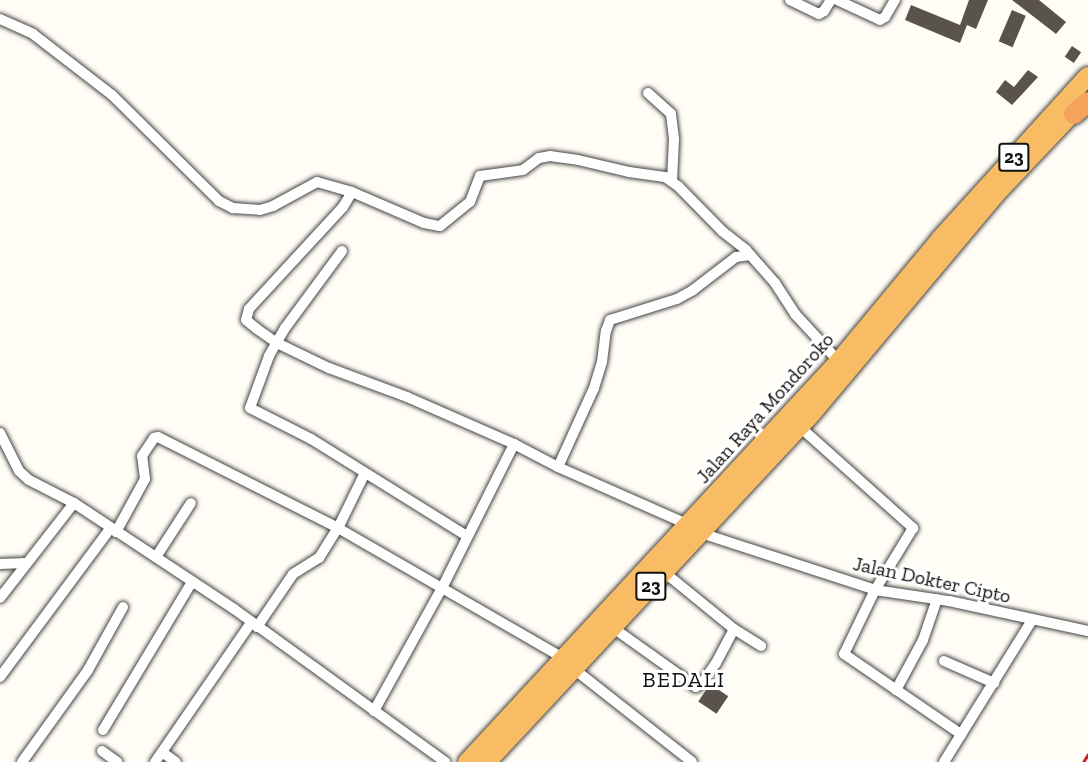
<!DOCTYPE html>
<html>
<head>
<meta charset="utf-8">
<style>
  body { margin:0 }
  #map { position:relative; width:1088px; height:762px; overflow:hidden; background:#fffdf5; font-family:"Zilla Slab",serif }
  div>[style] { position:absolute }
  .building>* { inset:0; background:#5a524d; transform-origin:0 0 }
  .roads { filter:drop-shadow(0 0 2px #444) drop-shadow(0 0 2px #444) }
  .minor>* { height:10px; margin:-5px; padding:0 5px; transform-origin:5px; border-radius:5px; background:#fff }
  .trunk>* { height:18px; margin:-9px; padding:0 9px; transform-origin:9px; border-radius:9px; background:#f7bc64 }
  .motorway>* { height:20px; margin:-10px; padding:0 10px; transform-origin:10px; border-radius:10px; background:#f5a25d }
  .rail>* { height:3px; margin:-1.5px; padding:0 1.5px; transform-origin:1.5px; border-radius:1.5px; background:#c4262e }
  span { translate:-50% -50%; white-space:nowrap; text-align:center; line-height:1.15; -webkit-text-stroke:6px #fff; paint-order:stroke }
  .shield-label span { padding:2px 4px; background:#fff; border:2px solid; border-radius:4px; -webkit-text-stroke-width:0 }
  .shield-label { font-size:18px; color:#111; font-weight:700 }
  .street-label { font-size:20px; color:#111 }
  .quarter-label { font-size:22px; color:#111; letter-spacing:1.5px }
</style>
</head>
<body>
<div id="map">
  <div class="building">
    <i style="clip-path:polygon(969px 0,988px 0,976px 29px,967px 25px,960px 43px,905px 20px,911px 5px,960px 25px)"></i>
    <i style="clip-path:polygon(1012px 0,1039px 0,1066px 22px,1056px 34px)"></i>
    <i style="left:1012px;top:10px;width:15px;height:34px;rotate:23deg"></i>
    <i style="left:1072px;top:46px;width:11px;height:13px;rotate:34deg"></i>
    <i style="clip-path:polygon(1028px 70px,1038px 77px,1012px 105px,996px 92px,1005px 80px,1014px 87px)"></i>
    <i style="left:710px;top:684px;width:22px;height:21px;rotate:34deg"></i>
  </div>
  <div class="roads">
    <div class="minor">
      <i style="left:790px;top:0;width:32px;rotate:26deg"></i>
      <i style="left:819px;top:14px;width:6px;rotate:-31deg"></i>
      <i style="left:824px;top:11px;width:13px;rotate:-58deg"></i>
      <i style="left:837px;top:0;width:47px;rotate:24.9deg"></i>
      <i style="left:880px;top:20px;width:6px;rotate:-31deg"></i>
      <i style="left:885px;top:17px;width:20px;rotate:-60deg"></i>
      <i style="left:0;top:19px;width:36px;rotate:24deg"></i>
      <i style="left:33px;top:34px;width:100px;rotate:37.7deg"></i>
      <i style="left:112px;top:95px;width:151px;rotate:44.7deg"></i>
      <i style="left:219px;top:201px;width:16px;rotate:27deg"></i>
      <i style="left:233px;top:208px;width:27px;rotate:4deg"></i>
      <i style="left:260px;top:210px;width:14px;rotate:-17deg"></i>
      <i style="left:273px;top:206px;width:50px;rotate:-28.6deg"></i>
      <i style="left:317px;top:182px;width:36px;rotate:16deg"></i>
      <i style="left:352px;top:192px;width:17px;rotate:121deg"></i>
      <i style="left:343px;top:207px;width:139px;rotate:132.7deg"></i>
      <i style="left:249px;top:309px;width:11px;rotate:105deg"></i>
      <i style="left:246px;top:320px;width:14px;rotate:39deg"></i>
      <i style="left:257px;top:329px;width:24px;rotate:35deg"></i>
      <i style="left:277px;top:343px;width:58px;rotate:25.7deg"></i>
      <i style="left:329px;top:368px;width:83px;rotate:20.4deg"></i>
      <i style="left:407px;top:397px;width:117px;rotate:23.7deg"></i>
      <i style="left:514px;top:444px;width:50px;rotate:27.6deg"></i>
      <i style="left:558px;top:467px;width:143px;rotate:23.9deg"></i>
      <i style="left:648px;top:93px;width:31px;rotate:42deg"></i>
      <i style="left:671px;top:114px;width:25px;rotate:83deg"></i>
      <i style="left:674px;top:139px;width:42px;rotate:92.7deg"></i>
      <i style="left:352px;top:192px;width:78px;rotate:23.3deg"></i>
      <i style="left:424px;top:223px;width:16px;rotate:11deg"></i>
      <i style="left:440px;top:226px;width:38px;rotate:-39deg"></i>
      <i style="left:470px;top:202px;width:28px;rotate:-69deg"></i>
      <i style="left:480px;top:176px;width:43px;rotate:-7.9deg"></i>
      <i style="left:523px;top:170px;width:20px;rotate:-37deg"></i>
      <i style="left:539px;top:158px;width:11px;rotate:-10deg"></i>
      <i style="left:550px;top:156px;width:28px;rotate:8deg"></i>
      <i style="left:578px;top:160px;width:52px;rotate:13.2deg"></i>
      <i style="left:629px;top:172px;width:36px;rotate:8deg"></i>
      <i style="left:665px;top:177px;width:16px;rotate:35deg"></i>
      <i style="left:678px;top:186px;width:63px;rotate:45.6deg"></i>
      <i style="left:722px;top:231px;width:31px;rotate:38deg"></i>
      <i style="left:746px;top:250px;width:44px;rotate:48.7deg"></i>
      <i style="left:775px;top:283px;width:37px;rotate:57deg"></i>
      <i style="left:795px;top:314px;width:69px;rotate:47.3deg"></i>
      <i style="left:342px;top:251px;width:96px;rotate:126.5deg"></i>
      <i style="left:285px;top:328px;width:32px;rotate:120deg"></i>
      <i style="left:269px;top:356px;width:55px;rotate:110.1deg"></i>
      <i style="left:250px;top:408px;width:68px;rotate:26.9deg"></i>
      <i style="left:311px;top:439px;width:184px;rotate:31.9deg"></i>
      <i style="left:800px;top:427px;width:152px;rotate:41.8deg"></i>
      <i style="left:913px;top:528px;width:73px;rotate:121.5deg"></i>
      <i style="left:875px;top:590px;width:71px;rotate:115.8deg"></i>
      <i style="left:844px;top:654px;width:142px;rotate:34.4deg"></i>
      <i style="left:0;top:433px;width:42px;rotate:63.4deg"></i>
      <i style="left:19px;top:471px;width:13px;rotate:42deg"></i>
      <i style="left:29px;top:480px;width:51px;rotate:27.1deg"></i>
      <i style="left:74px;top:503px;width:120px;rotate:127.9deg"></i>
      <i style="left:558px;top:467px;width:87px;rotate:-65.5deg"></i>
      <i style="left:594px;top:388px;width:27px;rotate:-73deg"></i>
      <i style="left:602px;top:362px;width:31px;rotate:-83deg"></i>
      <i style="left:606px;top:331px;width:12px;rotate:-70deg"></i>
      <i style="left:610px;top:320px;width:70px;rotate:-17.4deg"></i>
      <i style="left:677px;top:299px;width:18px;rotate:-29deg"></i>
      <i style="left:693px;top:290px;width:54px;rotate:-37.5deg"></i>
      <i style="left:736px;top:257px;width:14px;rotate:-8deg"></i>
      <i style="left:74px;top:503px;width:192px;rotate:33.5deg"></i>
      <i style="left:234px;top:609px;width:261px;rotate:35.9deg"></i>
      <i style="left:116px;top:532px;width:60px;rotate:-61.3deg"></i>
      <i style="left:145px;top:479px;width:23px;rotate:-97deg"></i>
      <i style="left:142px;top:456px;width:22px;rotate:-56deg"></i>
      <i style="left:154px;top:438px;width:4px;rotate:-14deg"></i>
      <i style="left:158px;top:437px;width:202px;rotate:26.8deg"></i>
      <i style="left:338px;top:528px;width:260px;rotate:30deg"></i>
      <i style="left:701px;top:533px;width:183px;rotate:18.1deg"></i>
      <i style="left:875px;top:590px;width:75px;rotate:8.5deg"></i>
      <i style="left:949px;top:601px;width:142px;rotate:12.2deg"></i>
      <i style="left:156px;top:557px;width:64px;rotate:-57.1deg"></i>
      <i style="left:0;top:564px;width:26px;rotate:-2deg"></i>
      <i style="left:664px;top:572px;width:90px;rotate:39.2deg"></i>
      <i style="left:734px;top:629px;width:32px;rotate:32deg"></i>
      <i style="left:257px;top:627px;width:64px;rotate:-55.8deg"></i>
      <i style="left:293px;top:574px;width:31px;rotate:-32deg"></i>
      <i style="left:319px;top:558px;width:36px;rotate:-58deg"></i>
      <i style="left:338px;top:528px;width:61px;rotate:-63.9deg"></i>
      <i style="left:612px;top:627px;width:103px;rotate:35.5deg"></i>
      <i style="left:696px;top:687px;width:9px;rotate:-36deg"></i>
      <i style="left:703px;top:682px;width:23px;rotate:-56deg"></i>
      <i style="left:716px;top:663px;width:38px;rotate:-62deg"></i>
      <i style="left:944px;top:661px;width:55px;rotate:23.7deg"></i>
      <i style="left:574px;top:669px;width:150px;rotate:38.2deg"></i>
      <i style="left:0;top:677px;width:184px;rotate:-53.4deg"></i>
      <i style="left:896px;top:690px;width:57px;rotate:-61.6deg"></i>
      <i style="left:923px;top:640px;width:43px;rotate:-71.1deg"></i>
      <i style="left:374px;top:711px;width:141px;rotate:-61.1deg"></i>
      <i style="left:442px;top:588px;width:161px;rotate:-63.4deg"></i>
      <i style="left:103px;top:730px;width:173px;rotate:-59deg"></i>
      <i style="left:102px;top:751px;width:19px;rotate:36deg"></i>
      <i style="left:162px;top:752px;width:17px;rotate:36deg"></i>
      <i style="left:22px;top:762px;width:113px;rotate:-54.3deg"></i>
      <i style="left:88px;top:670px;width:72px;rotate:-60.9deg"></i>
      <i style="left:155px;top:762px;width:169px;rotate:-55.4deg"></i>
      <i style="left:944px;top:762px;width:167px;rotate:-58.2deg"></i>
    </div>
    <div class="trunk">
      <i style="left:467px;top:762px;width:546px;rotate:-47.15deg"></i>
      <i style="left:838px;top:362px;width:160px;rotate:-50.3deg"></i>
      <i style="left:940px;top:239px;width:220px;rotate:-47.8deg"></i>
      <i style="left:487px;top:762px;width:472px;rotate:-47deg"></i>
      <i style="left:809px;top:417px;width:290px;rotate:-50deg"></i>
      <i style="left:995px;top:195px;width:128px;rotate:-46.6deg"></i>
    </div>
    <div class="motorway">
      <i style="left:1074px;top:114px;width:18px;rotate:-41deg"></i>
    </div>
  </div>
  <div class="rail">
    <i style="left:1083px;top:762px;width:9px;rotate:-58deg"></i>
  </div>
  <div class="shield-label">
    <span style="left:1014px;top:157px">23</span>
    <span style="left:651px;top:586px">23</span>
  </div>
  <div class="street-label">
    <span style="left:765px;top:408px;rotate:-48deg">Jalan Raya Mondoroko</span>
    <span style="left:932px;top:580px;rotate:12deg">Jalan Dokter Cipto</span>
  </div>
  <div class="quarter-label">
    <span style="left:684px;top:680px">BEDALI</span>
  </div>
</div>
</body>
</html>
